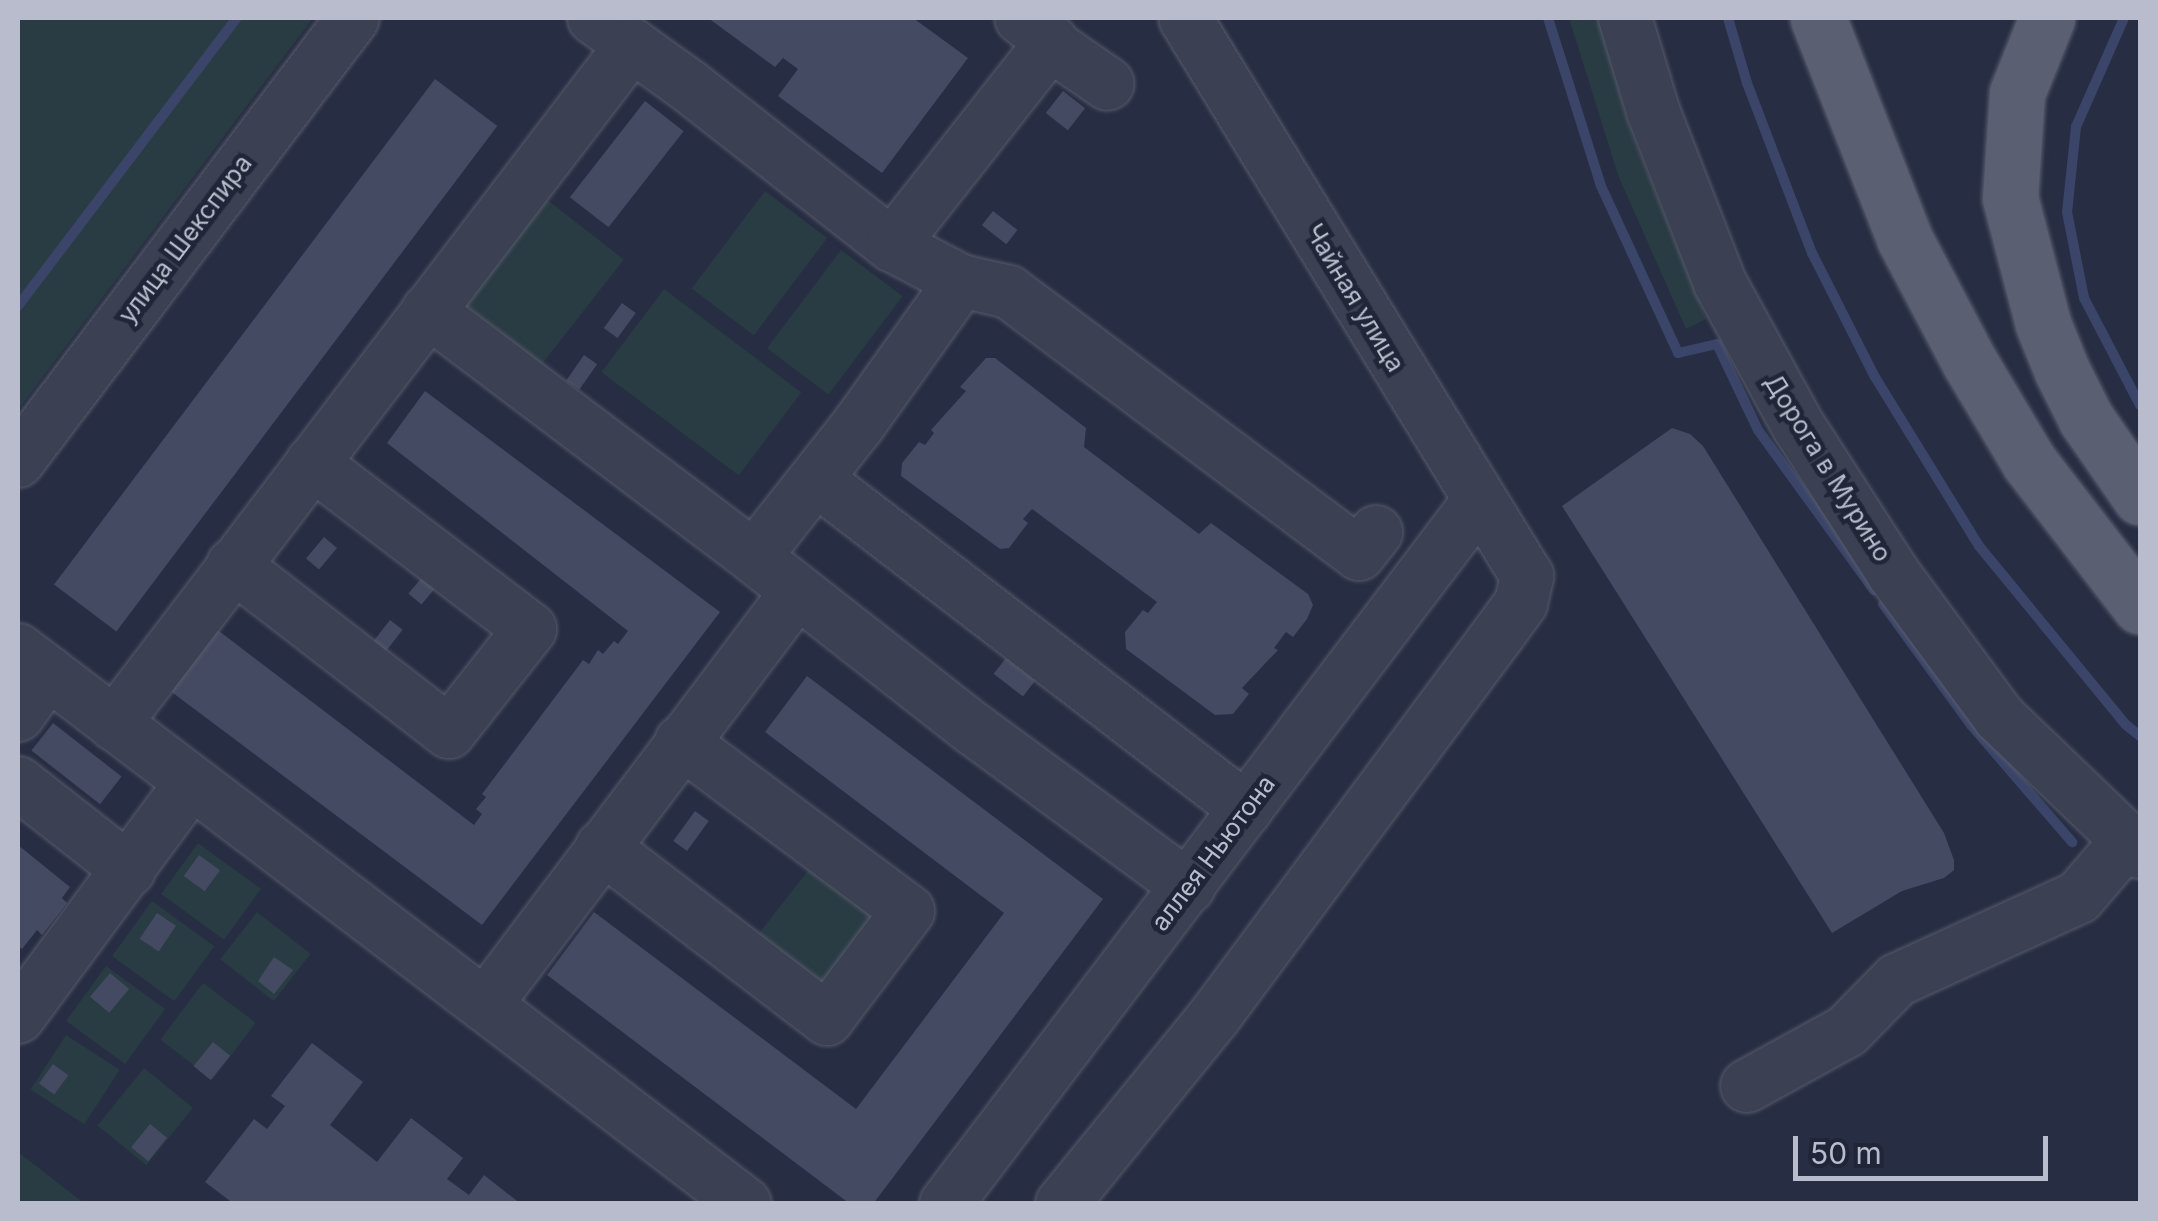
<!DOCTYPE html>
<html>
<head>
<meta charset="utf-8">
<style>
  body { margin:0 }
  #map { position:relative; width:2158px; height:1221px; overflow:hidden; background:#272d42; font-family:Inter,sans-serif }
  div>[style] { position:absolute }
  .green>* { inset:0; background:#293b43; transform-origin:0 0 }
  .stream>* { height:10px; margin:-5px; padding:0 5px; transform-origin:5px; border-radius:5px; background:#3b4569 }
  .building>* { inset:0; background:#444a62; transform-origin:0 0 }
  .roads { filter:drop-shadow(0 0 2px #575b6c) drop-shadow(0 0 2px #575b6c) }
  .minor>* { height:52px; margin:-26px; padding:0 26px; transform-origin:26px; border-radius:26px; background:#3b4052 }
  .major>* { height:55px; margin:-27.5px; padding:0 27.5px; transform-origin:27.5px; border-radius:27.5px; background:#5a5f72 }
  span { translate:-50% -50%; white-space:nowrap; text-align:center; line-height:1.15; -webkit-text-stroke:9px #202538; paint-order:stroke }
  .street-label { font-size:25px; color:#b9bccc }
  .frame { position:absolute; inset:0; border:20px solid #b9bccc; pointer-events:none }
  .scale { position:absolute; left:1793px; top:1136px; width:255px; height:45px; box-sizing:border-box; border:5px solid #b9bccc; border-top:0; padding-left:12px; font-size:30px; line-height:35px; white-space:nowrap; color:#b9bccc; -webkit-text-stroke:8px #202538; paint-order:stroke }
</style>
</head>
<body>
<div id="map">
  <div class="green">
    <i style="clip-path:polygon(18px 18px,313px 18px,18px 410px)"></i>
    <i style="clip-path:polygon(1569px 18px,1598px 18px,1631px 133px,1706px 319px,1686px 329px,1618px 175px)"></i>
    <i style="left:765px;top:191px;width:78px;height:122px;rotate:37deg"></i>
    <i style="left:545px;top:198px;width:100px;height:133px;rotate:38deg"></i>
    <i style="left:841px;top:250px;width:77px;height:123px;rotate:37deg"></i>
    <i style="left:664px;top:289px;width:172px;height:104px;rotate:37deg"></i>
    <i style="left:198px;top:843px;width:78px;height:63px;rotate:36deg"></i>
    <i style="left:817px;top:859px;width:82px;height:103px;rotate:38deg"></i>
    <i style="left:152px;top:901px;width:77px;height:68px;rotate:36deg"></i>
    <i style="left:257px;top:912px;width:68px;height:60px;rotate:38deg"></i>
    <i style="left:106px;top:966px;width:73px;height:68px;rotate:36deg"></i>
    <i style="left:203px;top:983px;width:66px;height:71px;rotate:37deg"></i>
    <i style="left:66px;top:1035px;width:64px;height:65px;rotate:33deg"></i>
    <i style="left:144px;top:1068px;width:63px;height:74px;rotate:39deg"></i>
    <i style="clip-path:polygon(18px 1152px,84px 1203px,18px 1203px)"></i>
  </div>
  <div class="stream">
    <i style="left:1548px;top:18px;width:176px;rotate:72.5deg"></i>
    <i style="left:1601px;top:186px;width:184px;rotate:65.2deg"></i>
    <i style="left:1678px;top:353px;width:40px;rotate:-13deg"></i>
    <i style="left:1717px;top:344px;width:95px;rotate:64.5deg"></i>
    <i style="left:1758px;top:430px;width:198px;rotate:54.1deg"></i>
    <i style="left:1728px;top:18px;width:68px;rotate:73.7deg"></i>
    <i style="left:1747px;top:83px;width:182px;rotate:69.1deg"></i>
    <i style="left:1812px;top:253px;width:139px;rotate:63.1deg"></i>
    <i style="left:1875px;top:377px;width:198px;rotate:58.4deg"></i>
    <i style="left:1979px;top:546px;width:230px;rotate:50.6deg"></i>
    <i style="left:2125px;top:724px;width:19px;rotate:39deg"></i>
    <i style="left:2124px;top:18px;width:119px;rotate:113.8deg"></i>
    <i style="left:2076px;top:127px;width:85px;rotate:96deg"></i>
    <i style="left:2067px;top:212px;width:88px;rotate:78.8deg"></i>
    <i style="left:2084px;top:298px;width:121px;rotate:62.4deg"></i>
    <i style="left:18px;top:306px;width:362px;rotate:-52.8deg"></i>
    <i style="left:1883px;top:604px;width:150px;rotate:54deg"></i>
    <i style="left:1971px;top:725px;width:155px;rotate:49.2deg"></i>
  </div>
  <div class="building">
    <i style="clip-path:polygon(708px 18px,913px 18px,968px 58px,882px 173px,778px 96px,798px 69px,783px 58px,775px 67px)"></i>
    <i style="left:435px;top:79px;width:78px;height:633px;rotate:37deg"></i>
    <i style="left:1063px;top:91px;width:28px;height:28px;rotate:38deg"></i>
    <i style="left:645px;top:101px;width:49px;height:122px;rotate:38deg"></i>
    <i style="left:993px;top:211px;width:31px;height:18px;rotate:38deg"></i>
    <i style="left:622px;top:303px;width:17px;height:31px;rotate:36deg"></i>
    <i style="left:584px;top:355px;width:16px;height:31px;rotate:35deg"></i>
    <i style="clip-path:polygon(986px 358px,995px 358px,1086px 428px,1084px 447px,1199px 534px,1211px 523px,1308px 594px,1313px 605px,1307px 619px,1293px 637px,1286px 632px,1274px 648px,1278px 650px,1242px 688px,1249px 694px,1233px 714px,1215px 715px,1126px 649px,1125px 632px,1143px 610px,1148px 613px,1157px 602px,1032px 509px,1023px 519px,1028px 523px,1009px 548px,1000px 549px,901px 476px,902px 463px,919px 442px,925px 445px,934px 433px,931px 430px,966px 391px,960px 387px)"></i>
    <i style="clip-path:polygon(425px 391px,720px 612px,482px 925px,169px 690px,215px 628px,474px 825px,482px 814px,476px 809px,486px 797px,482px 794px,583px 660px,589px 664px,598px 650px,603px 654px,614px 641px,618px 644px,628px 631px,387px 443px)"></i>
    <i style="clip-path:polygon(1672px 428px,1690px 434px,1703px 446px,1944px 833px,1954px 860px,1954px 870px,1944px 878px,1902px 891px,1832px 933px,1562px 506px)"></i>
    <i style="left:324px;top:537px;width:17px;height:28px;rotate:40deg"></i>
    <i style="left:429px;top:569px;width:17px;height:32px;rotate:40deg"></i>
    <i style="left:390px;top:620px;width:16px;height:29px;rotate:38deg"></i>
    <i style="left:1006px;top:658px;width:37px;height:20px;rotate:38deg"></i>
    <i style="clip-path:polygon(807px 676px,1103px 899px,873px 1204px,850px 1204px,547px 975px,594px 912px,856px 1109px,1004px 913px,765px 732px)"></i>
    <i style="left:53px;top:723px;width:87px;height:35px;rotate:38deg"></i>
    <i style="left:695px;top:811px;width:17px;height:37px;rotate:36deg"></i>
    <i style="clip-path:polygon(18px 845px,70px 887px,62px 898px,67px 903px,42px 935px,37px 930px,22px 949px,18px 946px)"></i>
    <i style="left:199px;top:855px;width:26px;height:26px;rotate:36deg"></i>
    <i style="left:157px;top:913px;width:23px;height:31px;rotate:34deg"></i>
    <i style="clip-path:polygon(274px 957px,293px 970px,274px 994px,258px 981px)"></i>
    <i style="left:110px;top:973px;width:25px;height:31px;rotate:40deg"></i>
    <i style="left:213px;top:1042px;width:22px;height:31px;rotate:39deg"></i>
    <i style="clip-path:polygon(312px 1043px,363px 1082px,330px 1125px,377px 1162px,411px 1118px,463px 1158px,447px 1179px,469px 1195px,484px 1175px,521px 1204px,234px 1204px,205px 1182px,254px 1119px,267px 1129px,285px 1106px,271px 1096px)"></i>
    <i style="left:53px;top:1064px;width:19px;height:24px;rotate:36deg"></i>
    <i style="left:150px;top:1124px;width:22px;height:30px;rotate:39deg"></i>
  </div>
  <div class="roads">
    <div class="minor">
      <i style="left:594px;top:18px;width:117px;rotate:35.6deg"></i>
      <i style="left:689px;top:86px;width:258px;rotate:38.1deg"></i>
      <i style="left:892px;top:245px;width:78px;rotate:27.6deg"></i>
      <i style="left:961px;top:281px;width:49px;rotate:12.9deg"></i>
      <i style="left:1009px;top:292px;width:437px;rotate:36.8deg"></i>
      <i style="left:1359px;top:554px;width:28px;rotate:-52deg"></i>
      <i style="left:1625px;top:18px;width:97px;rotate:73.2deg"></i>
      <i style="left:1653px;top:111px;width:185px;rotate:68.7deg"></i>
      <i style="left:1720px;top:283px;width:164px;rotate:61.3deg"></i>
      <i style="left:1799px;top:427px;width:174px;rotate:57.2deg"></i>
      <i style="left:1893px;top:573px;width:179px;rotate:53.6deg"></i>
      <i style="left:1999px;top:717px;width:195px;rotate:43.8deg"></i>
      <i style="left:1050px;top:44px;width:70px;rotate:34.6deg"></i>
      <i style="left:892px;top:245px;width:258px;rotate:-51.8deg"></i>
      <i style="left:1052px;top:42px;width:39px;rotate:-142deg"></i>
      <i style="left:961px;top:281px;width:176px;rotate:125.5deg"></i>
      <i style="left:859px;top:424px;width:169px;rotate:128.3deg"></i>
      <i style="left:754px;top:557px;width:281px;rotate:38.1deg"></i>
      <i style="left:975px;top:730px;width:265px;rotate:36.3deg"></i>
      <i style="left:428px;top:311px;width:408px;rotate:37deg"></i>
      <i style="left:18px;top:461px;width:555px;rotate:-52.9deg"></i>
      <i style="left:816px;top:479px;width:542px;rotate:37.5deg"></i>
      <i style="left:233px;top:565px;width:273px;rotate:37.7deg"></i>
      <i style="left:449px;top:732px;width:131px;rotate:-51.8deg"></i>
      <i style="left:530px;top:629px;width:274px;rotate:-142.7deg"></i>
      <i style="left:18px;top:650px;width:587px;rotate:37.24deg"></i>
      <i style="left:485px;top:1005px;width:516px;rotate:-52.95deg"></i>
      <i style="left:18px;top:715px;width:52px;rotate:-54.5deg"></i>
      <i style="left:114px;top:724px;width:854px;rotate:-52.66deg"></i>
      <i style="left:18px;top:783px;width:141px;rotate:38.1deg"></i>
      <i style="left:602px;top:847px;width:283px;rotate:37.4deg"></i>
      <i style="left:827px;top:1019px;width:135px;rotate:-53.1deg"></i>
      <i style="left:908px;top:911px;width:283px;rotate:-143.3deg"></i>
      <i style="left:485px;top:1005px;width:327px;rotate:37.4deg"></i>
      <i style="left:18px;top:1017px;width:262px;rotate:-53.5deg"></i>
      <i style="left:1747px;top:1086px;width:114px;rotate:-28.8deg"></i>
      <i style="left:1847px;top:1031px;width:71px;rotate:-45.6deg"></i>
      <i style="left:1897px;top:980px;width:200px;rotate:-24.5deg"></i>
      <i style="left:2079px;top:897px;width:75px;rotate:-49.3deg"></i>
      <i style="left:946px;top:1204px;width:882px;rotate:-52.83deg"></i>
      <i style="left:1062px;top:1204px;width:241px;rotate:-50.9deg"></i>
      <i style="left:1214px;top:1017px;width:480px;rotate:-53.4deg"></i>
      <i style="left:1500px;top:632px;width:36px;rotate:-54deg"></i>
      <i style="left:1521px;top:603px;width:28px;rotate:-77deg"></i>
      <i style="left:1527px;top:576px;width:654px;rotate:-121.5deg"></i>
    </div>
    <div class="major">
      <i style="left:1818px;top:18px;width:236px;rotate:68.6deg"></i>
      <i style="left:1904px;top:238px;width:141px;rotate:62.2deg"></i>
      <i style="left:1970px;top:363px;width:115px;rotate:59.2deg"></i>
      <i style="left:2029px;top:462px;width:182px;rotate:52.4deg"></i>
      <i style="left:2047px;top:18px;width:81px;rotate:111.8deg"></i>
      <i style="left:2017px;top:93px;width:105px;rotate:93.8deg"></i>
      <i style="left:2010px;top:198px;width:130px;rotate:75.3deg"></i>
      <i style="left:2043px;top:324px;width:51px;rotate:68deg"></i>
      <i style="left:2062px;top:371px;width:54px;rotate:63.4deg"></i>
      <i style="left:2086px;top:419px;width:95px;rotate:55.3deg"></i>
    </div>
  </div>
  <div class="street-label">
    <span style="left:185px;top:239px;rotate:-53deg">улица Шекспира</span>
    <span style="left:1355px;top:298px;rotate:59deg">Чайная улица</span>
    <span style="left:1828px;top:468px;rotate:58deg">Дорога в Мурино</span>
    <span style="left:1213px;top:853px;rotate:-53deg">аллея Ньютона</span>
  </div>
  <div class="frame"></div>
  <div class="scale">50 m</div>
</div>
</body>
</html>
